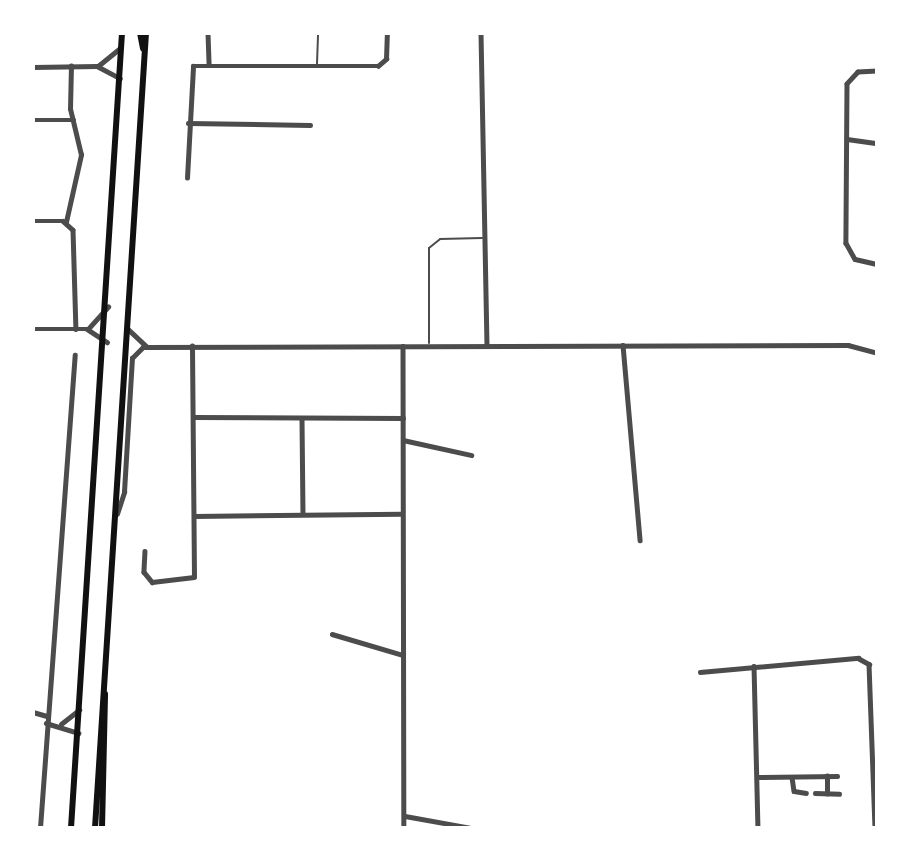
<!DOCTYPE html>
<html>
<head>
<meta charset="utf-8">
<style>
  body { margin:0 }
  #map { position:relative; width:910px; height:861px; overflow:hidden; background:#fff; font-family:"Crimson Pro",serif }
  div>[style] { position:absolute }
  .service>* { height:2px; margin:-1px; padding:0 1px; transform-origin:1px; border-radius:1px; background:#4c4c4c }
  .minor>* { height:4.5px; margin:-2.25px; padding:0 2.25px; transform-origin:2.25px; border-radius:2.25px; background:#4c4c4c }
  .primary>* { height:6px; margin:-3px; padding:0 3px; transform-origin:3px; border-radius:3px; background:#111 }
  span { translate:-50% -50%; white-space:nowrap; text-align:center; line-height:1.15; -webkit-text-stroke:5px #fff; paint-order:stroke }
  .frame { position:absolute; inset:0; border:35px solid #fff; pointer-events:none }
</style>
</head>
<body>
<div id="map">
  <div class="service">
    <i style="left:317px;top:64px;width:31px;rotate:-88deg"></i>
    <i style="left:429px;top:343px;width:95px;rotate:-90deg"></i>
    <i style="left:429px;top:248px;width:14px;rotate:-39deg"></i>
    <i style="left:440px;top:239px;width:42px;rotate:-1.4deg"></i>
  </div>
  <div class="minor">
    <i style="left:208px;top:33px;width:31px;rotate:88deg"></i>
    <i style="left:481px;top:33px;width:311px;rotate:88.9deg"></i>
    <i style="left:98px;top:66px;width:28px;rotate:-39deg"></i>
    <i style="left:33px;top:67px;width:64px;rotate:-0.9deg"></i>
    <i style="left:97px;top:66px;width:26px;rotate:28deg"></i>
    <i style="left:877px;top:71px;width:19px;rotate:177deg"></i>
    <i style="left:858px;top:72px;width:16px;rotate:133deg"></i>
    <i style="left:847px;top:84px;width:159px;rotate:90.4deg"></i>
    <i style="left:846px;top:243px;width:18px;rotate:61deg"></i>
    <i style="left:855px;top:259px;width:23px;rotate:13deg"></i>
    <i style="left:33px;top:120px;width:41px"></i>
    <i style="left:188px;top:123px;width:122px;rotate:0.9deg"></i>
    <i style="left:847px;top:139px;width:30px;rotate:8deg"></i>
    <i style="left:187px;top:178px;width:112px;rotate:-86.9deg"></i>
    <i style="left:193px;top:66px;width:185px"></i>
    <i style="left:378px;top:66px;width:11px;rotate:-41deg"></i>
    <i style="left:386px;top:59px;width:26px;rotate:-88deg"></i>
    <i style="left:33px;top:221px;width:30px"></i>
    <i style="left:63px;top:221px;width:13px;rotate:42deg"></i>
    <i style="left:73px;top:230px;width:99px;rotate:88.3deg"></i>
    <i style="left:66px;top:222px;width:69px;rotate:-77.4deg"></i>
    <i style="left:81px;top:155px;width:47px;rotate:-103.4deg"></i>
    <i style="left:70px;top:109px;width:43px;rotate:-88.7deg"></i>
    <i style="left:33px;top:329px;width:54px"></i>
    <i style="left:87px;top:329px;width:24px;rotate:33deg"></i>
    <i style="left:88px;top:329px;width:30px;rotate:-48deg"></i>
    <i style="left:128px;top:329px;width:25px;rotate:43deg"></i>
    <i style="left:623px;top:345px;width:196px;rotate:85deg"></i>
    <i style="left:403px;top:346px;width:482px;rotate:89.9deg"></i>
    <i style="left:193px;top:417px;width:210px;rotate:0.3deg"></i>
    <i style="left:302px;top:419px;width:95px;rotate:89.4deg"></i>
    <i style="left:403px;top:440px;width:70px;rotate:12.4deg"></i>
    <i style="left:117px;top:514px;width:23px;rotate:-72deg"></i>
    <i style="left:124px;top:492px;width:134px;rotate:-86.6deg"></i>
    <i style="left:132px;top:358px;width:16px;rotate:-45deg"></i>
    <i style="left:143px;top:347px;width:705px;rotate:-0.16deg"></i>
    <i style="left:848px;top:345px;width:30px;rotate:15deg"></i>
    <i style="left:194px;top:516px;width:207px;rotate:-0.6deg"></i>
    <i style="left:145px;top:551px;width:21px;rotate:93deg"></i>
    <i style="left:144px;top:572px;width:13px;rotate:51deg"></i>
    <i style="left:152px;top:582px;width:42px;rotate:-6.8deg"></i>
    <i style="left:194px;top:577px;width:231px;rotate:-90.5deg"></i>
    <i style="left:332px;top:634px;width:74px;rotate:16.5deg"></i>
    <i style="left:754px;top:666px;width:162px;rotate:88.6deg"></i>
    <i style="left:700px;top:672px;width:159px;rotate:-5.1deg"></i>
    <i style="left:858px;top:658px;width:13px;rotate:29deg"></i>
    <i style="left:869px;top:664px;width:164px;rotate:87.9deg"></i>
    <i style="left:33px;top:712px;width:15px;rotate:16deg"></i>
    <i style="left:46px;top:723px;width:34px;rotate:17deg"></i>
    <i style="left:61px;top:724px;width:23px;rotate:-38deg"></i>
    <i style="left:758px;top:777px;width:79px;rotate:-0.7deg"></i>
    <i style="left:792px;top:777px;width:14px;rotate:82deg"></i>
    <i style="left:794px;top:791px;width:12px;rotate:9deg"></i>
    <i style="left:815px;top:793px;width:24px;rotate:2deg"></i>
    <i style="left:827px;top:794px;width:18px;rotate:-90deg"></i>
    <i style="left:405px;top:816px;width:68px;rotate:10.2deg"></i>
    <i style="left:40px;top:828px;width:474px;rotate:-85.8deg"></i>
  </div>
  <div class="primary">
    <i style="left:140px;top:33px;width:16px;rotate:79deg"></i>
    <i style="left:71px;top:828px;width:797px;rotate:-86.33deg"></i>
    <i style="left:95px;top:828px;width:797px;rotate:-86.33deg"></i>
    <i style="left:102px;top:828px;width:134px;rotate:-88.7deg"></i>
  </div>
  <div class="frame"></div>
</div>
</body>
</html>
